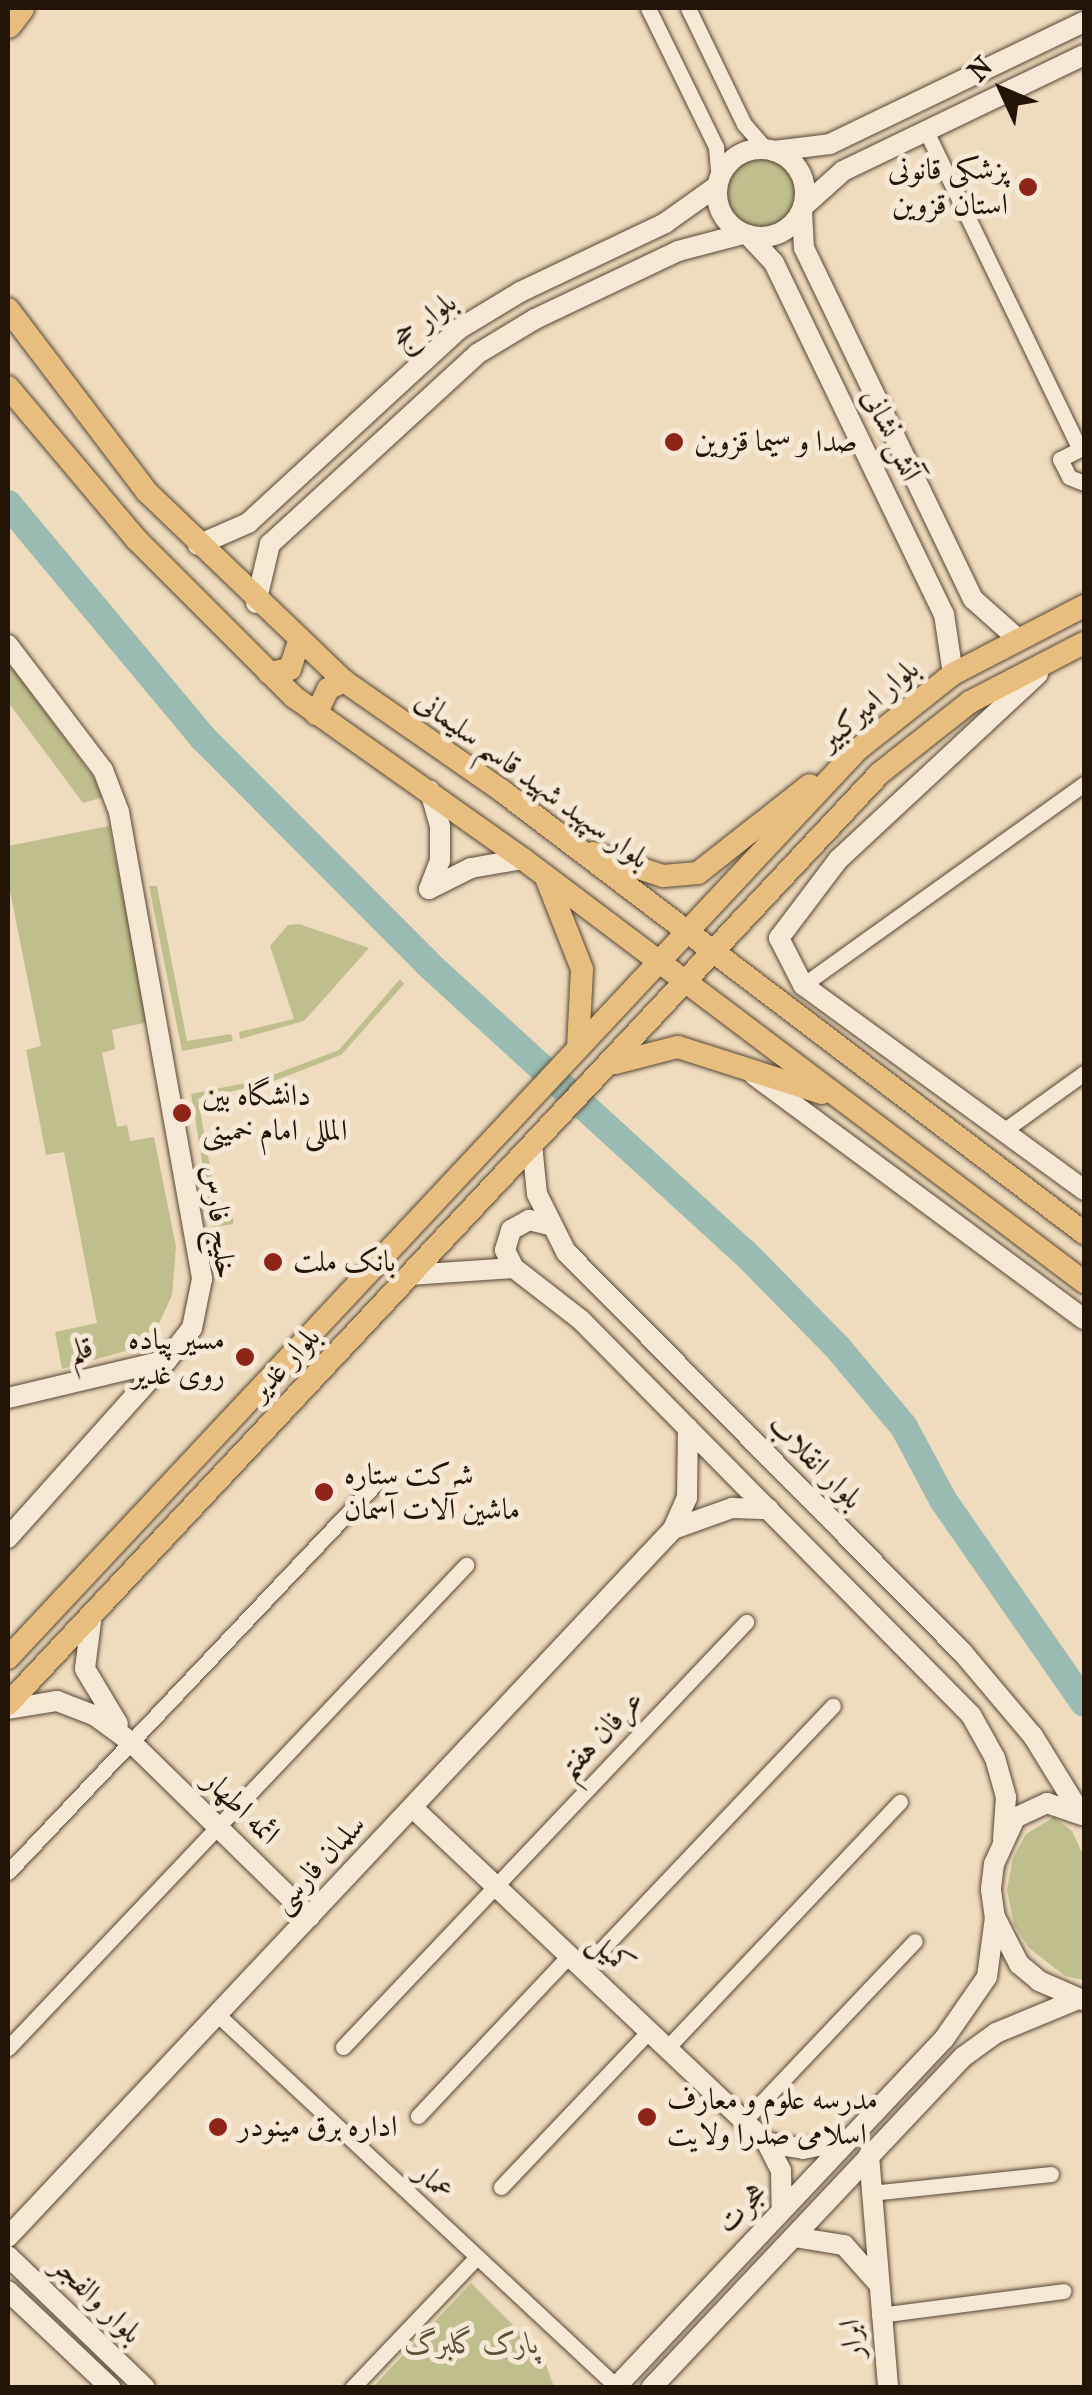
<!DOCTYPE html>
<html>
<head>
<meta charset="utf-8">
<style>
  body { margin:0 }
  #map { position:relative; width:1092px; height:2395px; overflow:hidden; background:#efdbbd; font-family:"IM FELL French Canon",Amiri,serif }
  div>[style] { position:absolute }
  .green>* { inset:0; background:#bfbe8d }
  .round { border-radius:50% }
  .river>* { height:28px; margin:-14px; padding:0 14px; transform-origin:14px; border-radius:14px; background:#9abbb2 }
  .roads { filter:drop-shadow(0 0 2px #554634) drop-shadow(0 0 2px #554634) }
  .street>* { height:15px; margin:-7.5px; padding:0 7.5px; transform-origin:7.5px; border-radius:7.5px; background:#f5e8d4 }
  .secondary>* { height:20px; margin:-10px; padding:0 10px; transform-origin:10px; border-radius:10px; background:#f5e8d4 }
  .secondary>.ring { margin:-10px; padding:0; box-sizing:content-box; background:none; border:20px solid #f5e8d4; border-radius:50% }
  .primary>* { height:22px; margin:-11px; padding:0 11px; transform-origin:11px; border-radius:11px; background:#e8be7e }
  .highway>* { height:28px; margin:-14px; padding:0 14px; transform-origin:14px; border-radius:14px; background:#e8be7e }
  .dots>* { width:28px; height:28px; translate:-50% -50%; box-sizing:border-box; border:5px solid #f5e8d4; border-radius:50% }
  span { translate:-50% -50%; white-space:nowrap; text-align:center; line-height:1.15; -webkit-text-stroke:10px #f5e8d4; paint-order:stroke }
  .poi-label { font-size:30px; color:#221507 }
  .right { translate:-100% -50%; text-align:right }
  .left { translate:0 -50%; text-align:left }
  .street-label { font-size:30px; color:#221507 }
  .park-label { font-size:30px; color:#595036; font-style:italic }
  .frame { position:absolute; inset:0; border:10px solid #221507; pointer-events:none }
  .north { position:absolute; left:952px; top:40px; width:100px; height:100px; -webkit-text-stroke:8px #f5e8d4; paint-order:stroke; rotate:314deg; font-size:28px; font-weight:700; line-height:40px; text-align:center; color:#221507 }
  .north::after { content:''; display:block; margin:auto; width:35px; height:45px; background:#221507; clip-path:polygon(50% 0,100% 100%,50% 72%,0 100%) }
</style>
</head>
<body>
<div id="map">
  <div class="green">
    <i class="round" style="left:722px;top:155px;width:76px;height:76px"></i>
    <i style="clip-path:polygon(8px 662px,95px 780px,103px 797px,83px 803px,8px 702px)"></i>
    <i style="clip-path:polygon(109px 826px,148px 1022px,112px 1030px,115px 1049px,102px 1053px,117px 1127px,127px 1125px,130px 1141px,154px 1137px,176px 1247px,172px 1295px,157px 1328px,136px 1348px,62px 1369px,55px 1332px,97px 1323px,64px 1152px,46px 1155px,26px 1050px,41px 1046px,8px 881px,8px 846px)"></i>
    <i style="clip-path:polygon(149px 886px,157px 886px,187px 1041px,231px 1034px,233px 1041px,182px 1051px)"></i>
    <i style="clip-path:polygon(299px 924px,369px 948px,304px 1021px,240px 1039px,239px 1032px,294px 1019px,270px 946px,288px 925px)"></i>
    <i style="clip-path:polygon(400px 979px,404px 984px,341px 1055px,266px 1084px,265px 1078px,339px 1050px)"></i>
    <i style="clip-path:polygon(245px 1083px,246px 1088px,198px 1099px,219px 1219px,233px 1218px,233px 1224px,213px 1227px,191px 1094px)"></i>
    <i style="clip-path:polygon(1054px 1817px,1072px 1831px,1084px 1857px,1084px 1980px,1065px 1976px,1029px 1948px,1014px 1925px,1007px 1890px,1013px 1858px,1026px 1834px)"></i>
    <i style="clip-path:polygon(471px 2283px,542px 2354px,554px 2387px,373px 2387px)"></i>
  </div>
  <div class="river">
    <i style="left:8px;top:504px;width:305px;rotate:50.2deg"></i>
    <i style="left:203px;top:738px;width:319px;rotate:45.1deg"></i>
    <i style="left:428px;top:964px;width:429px;rotate:42.4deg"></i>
    <i style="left:745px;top:1253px;width:133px;rotate:45.6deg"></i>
    <i style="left:838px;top:1348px;width:103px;rotate:50.1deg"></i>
    <i style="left:904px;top:1427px;width:83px;rotate:61.9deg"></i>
    <i style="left:943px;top:1500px;width:247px;rotate:55.2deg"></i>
  </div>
  <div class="roads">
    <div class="street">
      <i style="left:648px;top:8px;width:155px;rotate:63.9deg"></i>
      <i style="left:716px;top:147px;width:34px;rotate:85deg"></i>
      <i style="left:688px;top:8px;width:129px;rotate:64.2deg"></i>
      <i style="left:744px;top:124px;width:33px;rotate:49deg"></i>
      <i style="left:926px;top:131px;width:353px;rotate:64.2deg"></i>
      <i style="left:1084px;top:447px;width:27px;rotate:153deg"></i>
      <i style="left:1060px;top:459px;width:20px;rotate:63deg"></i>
      <i style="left:1069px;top:477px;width:16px;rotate:22deg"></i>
      <i style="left:803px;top:985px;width:345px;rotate:-35.6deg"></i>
      <i style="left:1006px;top:1129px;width:96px;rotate:-35.7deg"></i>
      <i style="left:8px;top:1872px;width:537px;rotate:-46.58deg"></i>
      <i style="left:583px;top:1969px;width:363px;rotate:-46.5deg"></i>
      <i style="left:218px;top:2015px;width:544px;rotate:42.99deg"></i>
      <i style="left:343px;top:2047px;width:586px;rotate:-46.52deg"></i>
      <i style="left:8px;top:2048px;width:666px;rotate:-46.52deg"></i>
      <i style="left:667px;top:2048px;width:339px;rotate:-46.6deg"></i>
      <i style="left:418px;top:2116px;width:220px;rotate:-46.7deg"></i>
      <i style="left:744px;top:2121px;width:248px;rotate:-46.5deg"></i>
      <i style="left:501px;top:2187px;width:215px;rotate:-46.5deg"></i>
      <i style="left:871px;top:2193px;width:181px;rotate:-6deg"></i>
      <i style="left:879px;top:2315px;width:186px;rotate:-7.4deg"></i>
      <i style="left:352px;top:2388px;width:178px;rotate:-46.4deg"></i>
    </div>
    <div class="secondary">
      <i class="ring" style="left:717px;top:149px;width:68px;height:68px"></i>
      <i style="left:774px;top:151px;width:56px;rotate:-7.1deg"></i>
      <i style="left:830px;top:144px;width:282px;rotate:-25.7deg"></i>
      <i style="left:804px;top:206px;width:52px;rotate:-41.9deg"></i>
      <i style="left:843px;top:171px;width:267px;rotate:-25.7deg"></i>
      <i style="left:802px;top:211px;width:37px;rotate:87deg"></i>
      <i style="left:804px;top:248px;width:390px;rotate:64.3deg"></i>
      <i style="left:973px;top:599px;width:59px;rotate:41.6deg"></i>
      <i style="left:748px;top:235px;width:38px;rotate:47deg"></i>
      <i style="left:774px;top:263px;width:390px;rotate:64.2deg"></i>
      <i style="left:944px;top:614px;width:61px;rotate:81.5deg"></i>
      <i style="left:198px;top:545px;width:55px;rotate:-23.7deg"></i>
      <i style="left:248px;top:523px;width:287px;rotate:-42.6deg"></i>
      <i style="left:459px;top:329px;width:71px;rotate:-31.2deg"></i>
      <i style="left:520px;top:292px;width:161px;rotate:-25.4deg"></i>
      <i style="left:665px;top:223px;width:64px;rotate:-35.4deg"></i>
      <i style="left:256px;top:603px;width:61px;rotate:-76.7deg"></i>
      <i style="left:270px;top:544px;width:281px;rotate:-42.5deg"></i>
      <i style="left:477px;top:354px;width:68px;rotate:-31.1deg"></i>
      <i style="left:535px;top:319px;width:158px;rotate:-25.4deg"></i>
      <i style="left:678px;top:251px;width:67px;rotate:-14.7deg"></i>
      <i style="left:8px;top:645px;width:157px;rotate:52.8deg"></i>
      <i style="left:103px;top:770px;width:45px;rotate:69.1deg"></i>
      <i style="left:119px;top:812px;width:474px;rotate:79.9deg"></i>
      <i style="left:202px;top:1279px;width:50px;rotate:101.5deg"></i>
      <i style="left:192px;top:1328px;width:41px;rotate:128deg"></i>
      <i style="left:167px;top:1360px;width:239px;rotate:131.8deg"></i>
      <i style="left:1038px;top:674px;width:273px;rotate:137.1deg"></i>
      <i style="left:838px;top:860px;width:98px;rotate:127.1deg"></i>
      <i style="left:779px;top:938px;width:53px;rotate:62.9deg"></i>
      <i style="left:803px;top:985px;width:348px;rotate:36.1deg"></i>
      <i style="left:429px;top:889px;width:30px;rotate:-69deg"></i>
      <i style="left:440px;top:861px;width:35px;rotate:-90deg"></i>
      <i style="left:440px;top:826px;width:37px;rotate:-106deg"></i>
      <i style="left:429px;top:889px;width:47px;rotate:-26.6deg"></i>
      <i style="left:471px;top:868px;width:53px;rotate:-9.8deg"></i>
      <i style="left:754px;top:1075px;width:410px;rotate:36.5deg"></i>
      <i style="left:532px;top:1144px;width:50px;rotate:84.3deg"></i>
      <i style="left:537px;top:1194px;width:65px;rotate:63.4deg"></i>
      <i style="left:566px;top:1252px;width:564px;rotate:45.29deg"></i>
      <i style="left:963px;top:1653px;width:109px;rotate:49.9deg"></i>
      <i style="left:1033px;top:1736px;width:92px;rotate:58.4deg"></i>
      <i style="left:514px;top:1268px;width:20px;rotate:-117deg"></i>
      <i style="left:505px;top:1250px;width:21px;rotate:-73deg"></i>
      <i style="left:511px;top:1230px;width:21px;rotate:-29deg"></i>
      <i style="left:529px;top:1220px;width:21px;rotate:14deg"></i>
      <i style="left:409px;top:1275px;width:105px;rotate:-3.8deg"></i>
      <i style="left:514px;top:1268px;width:85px;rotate:37.8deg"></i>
      <i style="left:581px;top:1320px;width:555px;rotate:45.36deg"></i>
      <i style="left:971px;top:1715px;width:49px;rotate:60.8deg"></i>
      <i style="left:995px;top:1758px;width:41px;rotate:74.2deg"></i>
      <i style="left:1006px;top:1797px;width:42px;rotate:94.1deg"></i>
      <i style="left:8px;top:1398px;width:163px;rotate:-13.4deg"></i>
      <i style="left:673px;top:1529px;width:63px;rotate:-19.6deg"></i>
      <i style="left:732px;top:1508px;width:37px;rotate:2deg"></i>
      <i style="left:92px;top:1614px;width:55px;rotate:97.3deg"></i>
      <i style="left:85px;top:1669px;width:64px;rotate:59deg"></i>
      <i style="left:8px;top:1709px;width:50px;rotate:-9.3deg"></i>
      <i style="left:57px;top:1701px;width:40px;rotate:21deg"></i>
      <i style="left:94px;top:1715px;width:46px;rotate:36.1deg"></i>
      <i style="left:131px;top:1742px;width:250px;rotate:44.4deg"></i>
      <i style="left:413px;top:1808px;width:487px;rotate:43.4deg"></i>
      <i style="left:767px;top:2143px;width:31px;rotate:63deg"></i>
      <i style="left:781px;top:2171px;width:39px;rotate:89deg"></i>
      <i style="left:1082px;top:1815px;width:37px;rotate:-161deg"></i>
      <i style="left:1047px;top:1803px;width:35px;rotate:155deg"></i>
      <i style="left:1015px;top:1818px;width:51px;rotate:114.5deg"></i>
      <i style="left:994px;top:1864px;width:26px;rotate:97deg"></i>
      <i style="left:991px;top:1890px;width:27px;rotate:82deg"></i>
      <i style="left:995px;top:1917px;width:53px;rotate:62.9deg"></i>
      <i style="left:1019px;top:1964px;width:26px;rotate:40deg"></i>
      <i style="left:1039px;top:1981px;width:48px;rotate:23.4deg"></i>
      <i style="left:767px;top:2143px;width:36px;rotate:9deg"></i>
      <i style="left:803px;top:2149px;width:46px;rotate:-11.3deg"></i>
      <i style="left:869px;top:2155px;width:234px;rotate:85.3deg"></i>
      <i style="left:8px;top:2237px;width:971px;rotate:-46.79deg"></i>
      <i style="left:673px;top:1529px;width:34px;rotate:-66deg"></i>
      <i style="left:687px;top:1498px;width:70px;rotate:-89.2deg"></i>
      <i style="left:794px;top:2237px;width:51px;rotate:9.1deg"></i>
      <i style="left:844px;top:2245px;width:50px;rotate:48.3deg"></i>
      <i style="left:8px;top:2256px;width:190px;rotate:43.9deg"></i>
      <i style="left:8px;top:2291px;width:141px;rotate:43.3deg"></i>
      <i style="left:615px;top:2388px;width:480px;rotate:-46.7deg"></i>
      <i style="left:944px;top:2039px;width:75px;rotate:-55.3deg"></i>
      <i style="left:987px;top:1977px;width:61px;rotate:-82.4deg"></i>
      <i style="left:651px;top:2388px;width:455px;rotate:-46.7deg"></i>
      <i style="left:963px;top:2057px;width:41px;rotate:-36deg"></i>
      <i style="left:996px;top:2033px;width:89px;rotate:-22.5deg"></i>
    </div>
    <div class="primary">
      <i style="left:8px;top:309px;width:230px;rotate:52.8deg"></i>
      <i style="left:147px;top:492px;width:273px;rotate:43.8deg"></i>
      <i style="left:344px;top:681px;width:193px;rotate:34.8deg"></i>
      <i style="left:502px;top:791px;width:731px;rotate:37.21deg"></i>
      <i style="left:8px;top:387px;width:200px;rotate:49.9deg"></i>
      <i style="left:137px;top:540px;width:222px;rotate:45deg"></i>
      <i style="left:294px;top:697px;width:281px;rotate:35.3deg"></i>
      <i style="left:523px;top:859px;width:703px;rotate:37.02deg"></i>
      <i style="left:269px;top:673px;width:21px;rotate:-11deg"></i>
      <i style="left:290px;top:669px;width:28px;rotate:-72deg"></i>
      <i style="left:316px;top:714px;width:28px;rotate:-64deg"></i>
      <i style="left:328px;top:689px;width:18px;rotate:-27deg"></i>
      <i style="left:593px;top:853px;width:74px;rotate:18.2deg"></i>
      <i style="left:663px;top:876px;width:35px;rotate:-5deg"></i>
      <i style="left:698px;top:873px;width:142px;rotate:-38.2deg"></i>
      <i style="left:546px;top:878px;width:98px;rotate:68.4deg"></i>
      <i style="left:582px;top:969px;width:79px;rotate:92.9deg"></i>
      <i style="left:615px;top:1063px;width:65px;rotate:-14.3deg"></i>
      <i style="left:678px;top:1047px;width:151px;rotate:17.7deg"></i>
      <i style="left:8px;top:1658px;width:1243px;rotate:-46.92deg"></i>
      <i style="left:857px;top:750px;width:122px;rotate:-38.4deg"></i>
      <i style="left:953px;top:674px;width:148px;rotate:-27.4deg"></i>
      <i style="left:8px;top:1704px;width:1276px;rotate:-46.87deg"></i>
      <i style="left:880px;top:773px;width:115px;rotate:-38.3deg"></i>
      <i style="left:970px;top:702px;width:128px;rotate:-27.4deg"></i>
    </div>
    <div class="highway">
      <i style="left:8px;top:24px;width:20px;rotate:-53deg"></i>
    </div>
  </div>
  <div class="dots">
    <i style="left:1028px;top:187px;background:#8f2418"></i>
    <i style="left:674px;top:442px;background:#8f2418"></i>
    <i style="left:182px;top:1113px;background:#8f2418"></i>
    <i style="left:273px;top:1262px;background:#8f2418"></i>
    <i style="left:245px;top:1357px;background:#8f2418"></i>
    <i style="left:324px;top:1492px;background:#8f2418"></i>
    <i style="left:647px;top:2117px;background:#8f2418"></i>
    <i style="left:218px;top:2127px;background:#8f2418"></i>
  </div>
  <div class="poi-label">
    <span class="right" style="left:1008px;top:187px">پزشکی قانونی<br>استان قزوین</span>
    <span class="left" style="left:694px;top:442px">صدا و سیما قزوین</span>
    <span class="left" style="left:202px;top:1113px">دانشگاه بین<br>المللی امام خمینی</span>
    <span class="left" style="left:293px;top:1262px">بانک ملت</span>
    <span class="right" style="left:225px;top:1357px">مسیر پیاده<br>روی غدیر</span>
    <span class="left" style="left:344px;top:1492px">شرکت ستاره<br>ماشین آلات آسمان</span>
    <span class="left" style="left:667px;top:2117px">مدرسه علوم و معارف<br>اسلامی صدرا ولایت</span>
    <span class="left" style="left:238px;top:2127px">اداره برق مینودر</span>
  </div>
  <div class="street-label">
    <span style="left:424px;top:321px;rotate:-37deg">بلوار حج</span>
    <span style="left:891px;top:435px;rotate:64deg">آتش نشانی</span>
    <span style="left:869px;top:705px;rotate:-41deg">بلوار امیرکبیر</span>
    <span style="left:532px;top:780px;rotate:36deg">بلوار سپهبد شهید قاسم سلیمانی</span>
    <span style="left:219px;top:1222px;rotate:83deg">خلیج فارس</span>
    <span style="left:81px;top:1350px;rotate:-13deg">قلم</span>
    <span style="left:285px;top:1364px;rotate:-47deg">بلوار غدیر</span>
    <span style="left:815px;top:1462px;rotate:45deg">بلوار انقلاب</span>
    <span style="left:601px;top:1735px;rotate:-47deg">عرفان هفتم</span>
    <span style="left:241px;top:1808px;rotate:44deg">ائمه اطهار</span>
    <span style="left:319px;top:1864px;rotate:-47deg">سلمان فارسی</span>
    <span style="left:611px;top:1954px;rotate:43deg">کمیل</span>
    <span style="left:434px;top:2182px;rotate:43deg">عمار</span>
    <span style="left:742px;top:2208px;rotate:-47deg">هجرت</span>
    <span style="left:97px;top:2300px;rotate:44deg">بلوار والفجر</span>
    <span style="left:852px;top:2339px;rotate:-96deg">ابرار</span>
  </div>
  <div class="park-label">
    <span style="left:472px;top:2344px">پارک گلبرگ</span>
  </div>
  <div class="frame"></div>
  <div class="north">N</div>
</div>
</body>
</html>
